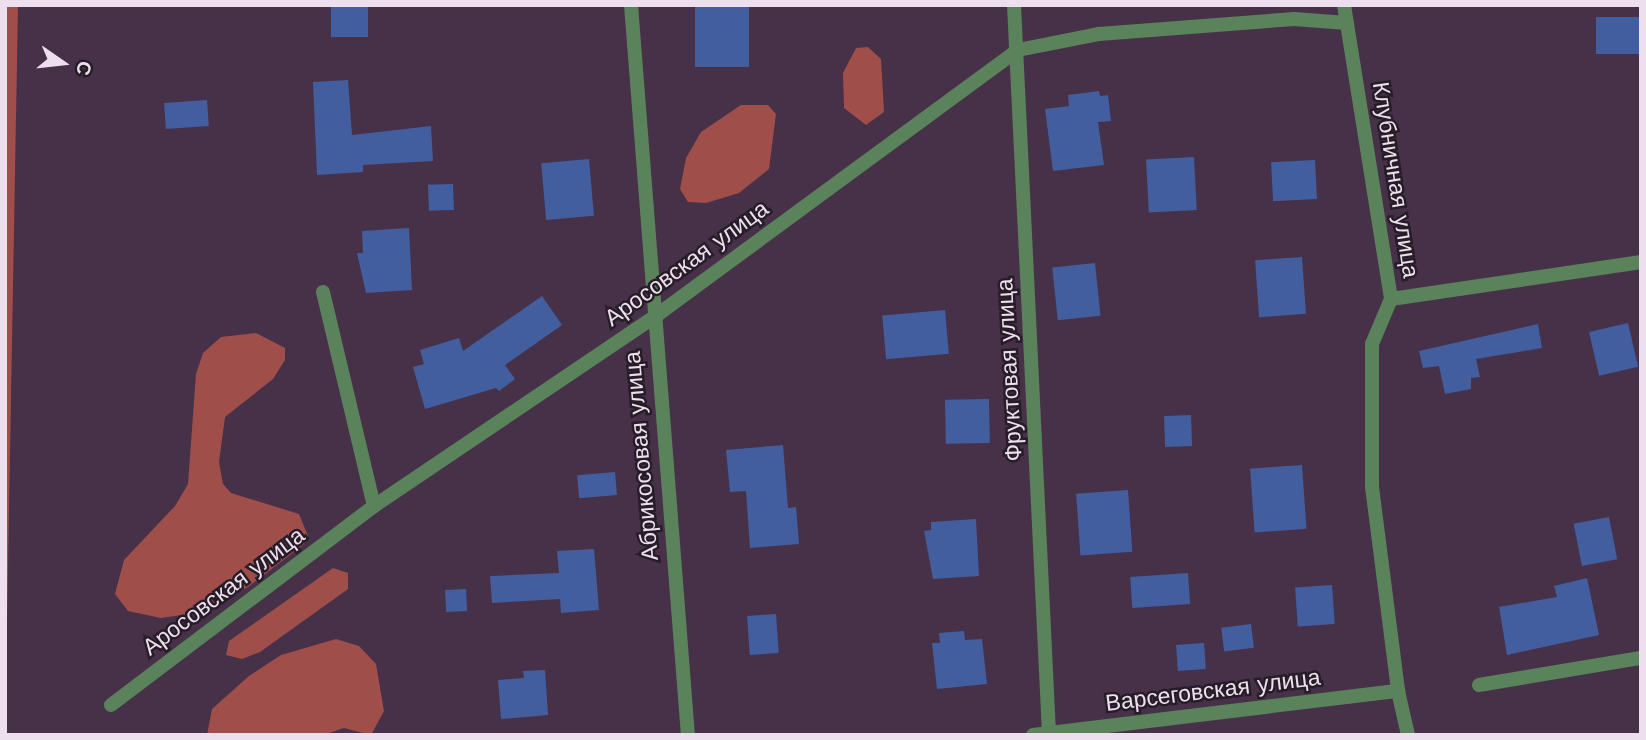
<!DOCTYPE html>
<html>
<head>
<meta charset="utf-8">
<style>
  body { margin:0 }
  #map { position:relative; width:1646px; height:740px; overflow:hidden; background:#473149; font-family:"Work Sans",sans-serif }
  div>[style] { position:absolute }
  .forest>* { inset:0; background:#a04e49 }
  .building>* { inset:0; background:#425e9f; transform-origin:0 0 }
  .minor>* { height:14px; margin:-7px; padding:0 7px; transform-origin:7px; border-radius:7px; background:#5a835b }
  span { translate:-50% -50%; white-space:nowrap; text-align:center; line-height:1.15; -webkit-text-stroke:5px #271d28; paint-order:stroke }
  .street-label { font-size:23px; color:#eedfee }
  .frame { position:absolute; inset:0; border:7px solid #eedfee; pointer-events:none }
  .north { position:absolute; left:28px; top:28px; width:70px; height:70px; -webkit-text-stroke:5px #271d28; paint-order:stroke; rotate:104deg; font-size:19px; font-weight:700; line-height:28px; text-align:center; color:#eedfee }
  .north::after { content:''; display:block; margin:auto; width:24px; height:32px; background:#eedfee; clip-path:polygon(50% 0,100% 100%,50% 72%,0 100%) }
</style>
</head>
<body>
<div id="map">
  <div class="forest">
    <i style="clip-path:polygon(5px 5px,18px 5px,5px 735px)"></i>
    <i style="clip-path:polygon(868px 47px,881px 59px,884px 112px,866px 125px,844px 108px,843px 73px,856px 48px)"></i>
    <i style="clip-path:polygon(741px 105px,768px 105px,776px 114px,769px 169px,739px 193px,706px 203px,688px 202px,680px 189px,686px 158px,701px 132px)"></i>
    <i style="clip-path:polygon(256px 333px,285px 348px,285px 360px,273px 379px,225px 417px,219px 462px,223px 484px,231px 493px,299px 514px,308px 536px,303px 545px,248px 587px,195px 613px,161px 618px,128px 611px,115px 594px,124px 560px,175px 506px,188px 484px,196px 374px,203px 353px,221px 337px)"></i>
    <i style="clip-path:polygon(333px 568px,348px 573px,348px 589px,260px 652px,242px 659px,226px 655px,229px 641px)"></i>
    <i style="clip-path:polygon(336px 639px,359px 646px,376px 664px,384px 711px,371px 735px,344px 728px,323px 735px,207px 735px,212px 709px,249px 676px,281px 655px)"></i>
  </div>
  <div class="building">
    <i style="left:331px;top:5px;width:37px;height:32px"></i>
    <i style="left:695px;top:5px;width:54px;height:62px"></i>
    <i style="left:1641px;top:17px;width:37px;height:45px;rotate:90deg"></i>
    <i style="clip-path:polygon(348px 80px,352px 135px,431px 126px,433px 161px,363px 165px,363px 172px,317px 175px,313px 82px)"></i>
    <i style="clip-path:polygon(1099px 91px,1100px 96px,1108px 95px,1111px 121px,1098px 122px,1104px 165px,1053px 171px,1045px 109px,1069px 106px,1068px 95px)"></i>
    <i style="left:207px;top:100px;width:26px;height:43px;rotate:86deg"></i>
    <i style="left:1194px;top:157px;width:53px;height:48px;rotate:87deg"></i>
    <i style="left:589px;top:159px;width:57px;height:48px;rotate:85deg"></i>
    <i style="left:1315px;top:160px;width:39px;height:44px;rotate:87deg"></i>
    <i style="left:453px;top:184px;width:26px;height:25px;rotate:88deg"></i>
    <i style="clip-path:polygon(409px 228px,412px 290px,366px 293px,357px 253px,363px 253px,362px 231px)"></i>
    <i style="left:1302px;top:257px;width:57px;height:47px;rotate:86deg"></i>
    <i style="left:1095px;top:263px;width:53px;height:43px;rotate:84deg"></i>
    <i style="clip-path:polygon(542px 296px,562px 325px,505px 365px,515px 379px,499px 391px,496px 388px,425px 409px,413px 367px,424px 364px,420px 350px,459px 338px,463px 351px)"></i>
    <i style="left:945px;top:310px;width:44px;height:63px;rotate:85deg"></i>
    <i style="left:1628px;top:323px;width:45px;height:40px;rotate:77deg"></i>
    <i style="clip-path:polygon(1538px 324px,1542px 348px,1476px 359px,1480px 377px,1471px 378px,1471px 389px,1445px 394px,1439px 366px,1423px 368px,1419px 351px)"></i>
    <i style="left:989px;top:399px;width:44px;height:44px;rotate:89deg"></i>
    <i style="left:1191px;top:415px;width:31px;height:27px;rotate:88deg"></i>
    <i style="clip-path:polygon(783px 445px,788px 508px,796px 507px,799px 544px,750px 548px,746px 491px,730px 492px,726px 450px)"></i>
    <i style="left:1302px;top:465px;width:64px;height:52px;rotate:86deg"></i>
    <i style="left:615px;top:472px;width:23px;height:38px;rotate:85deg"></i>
    <i style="left:1128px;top:490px;width:62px;height:52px;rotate:86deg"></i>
    <i style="left:1609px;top:517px;width:43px;height:36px;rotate:79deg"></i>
    <i style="clip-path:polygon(976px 519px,979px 576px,933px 579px,924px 531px,931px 530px,931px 522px)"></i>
    <i style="clip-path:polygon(594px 549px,599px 610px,561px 613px,560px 599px,492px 603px,490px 576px,559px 573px,557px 551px)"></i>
    <i style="left:1188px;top:573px;width:31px;height:58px;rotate:86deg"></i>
    <i style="clip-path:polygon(1587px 578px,1599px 635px,1507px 655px,1499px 607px,1557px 597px,1554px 586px)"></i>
    <i style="left:1332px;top:585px;width:39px;height:37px;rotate:86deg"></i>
    <i style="left:466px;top:589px;width:22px;height:21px;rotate:87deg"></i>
    <i style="left:776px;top:614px;width:39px;height:29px;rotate:86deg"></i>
    <i style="left:1251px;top:624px;width:24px;height:30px;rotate:83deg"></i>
    <i style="clip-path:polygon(964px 631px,965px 640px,982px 639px,987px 684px,937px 689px,932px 643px,940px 643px,939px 633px)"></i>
    <i style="left:1204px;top:643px;width:26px;height:28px;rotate:86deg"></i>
    <i style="clip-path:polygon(545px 670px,548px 715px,501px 719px,498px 680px,524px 678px,523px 671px)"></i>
  </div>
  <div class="minor">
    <i style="left:631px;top:5px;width:732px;rotate:85.54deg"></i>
    <i style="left:1014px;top:5px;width:730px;rotate:87.25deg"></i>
    <i style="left:1344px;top:5px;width:298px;rotate:80.9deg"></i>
    <i style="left:1391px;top:299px;width:49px;rotate:112.9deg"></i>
    <i style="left:1372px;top:344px;width:143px;rotate:90deg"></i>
    <i style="left:1372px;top:487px;width:206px;rotate:82.7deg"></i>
    <i style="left:1398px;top:691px;width:45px;rotate:77.2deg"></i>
    <i style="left:323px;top:292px;width:220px;rotate:76.6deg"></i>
    <i style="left:1391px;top:299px;width:253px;rotate:-8.4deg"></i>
    <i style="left:1479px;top:685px;width:164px;rotate:-9.5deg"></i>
    <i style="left:111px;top:705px;width:330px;rotate:-37.1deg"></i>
    <i style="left:374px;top:506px;width:336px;rotate:-34deg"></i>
    <i style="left:653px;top:318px;width:453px;rotate:-36.3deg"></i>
    <i style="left:1018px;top:50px;width:83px;rotate:-11.2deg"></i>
    <i style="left:1099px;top:34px;width:196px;rotate:-4.4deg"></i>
    <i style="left:1294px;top:19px;width:53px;rotate:4.3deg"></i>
    <i style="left:1033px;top:735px;width:368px;rotate:-6.9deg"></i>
  </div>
  <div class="street-label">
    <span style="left:1395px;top:180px;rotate:81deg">Клубничная улица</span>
    <span style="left:687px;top:264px;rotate:-36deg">Аросовская улица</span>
    <span style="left:1010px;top:370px;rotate:-93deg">Фруктовая улица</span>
    <span style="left:642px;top:456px;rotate:-95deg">Абрикосовая улица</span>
    <span style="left:224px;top:592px;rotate:-37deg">Аросовская улица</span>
    <span style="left:1213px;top:691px;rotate:-7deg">Варсеговская улица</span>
  </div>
  <div class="frame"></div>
  <div class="north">С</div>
</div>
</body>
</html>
